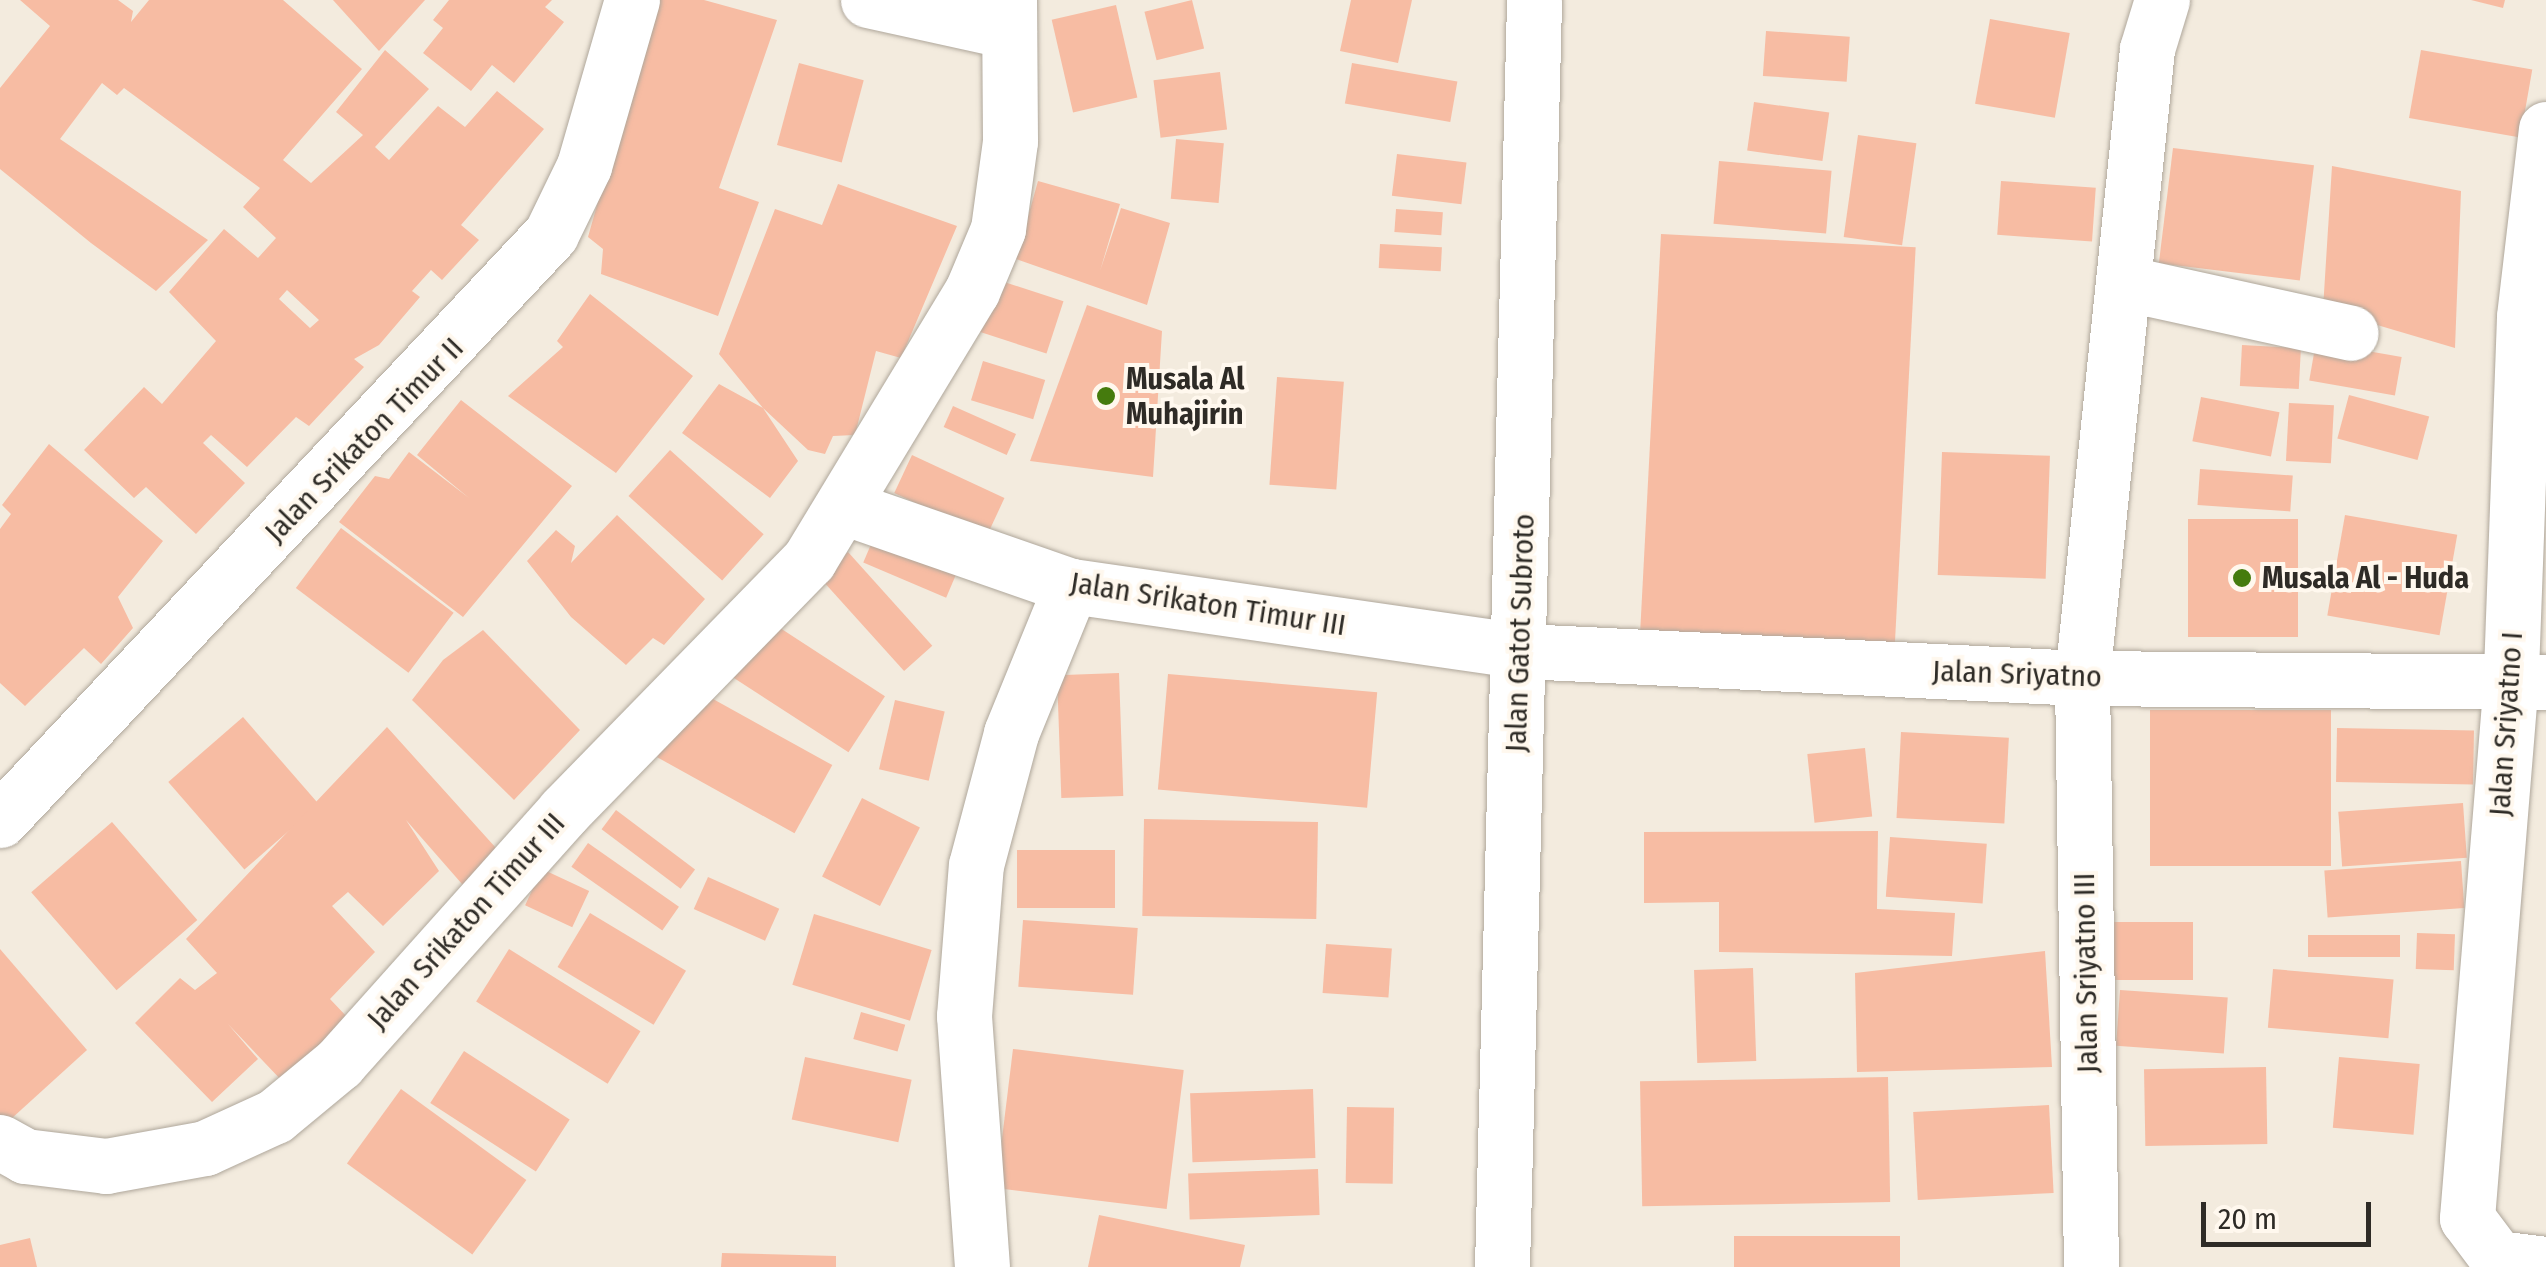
<!DOCTYPE html>
<html>
<head>
<meta charset="utf-8">
<style>
  body { margin:0 }
  #map { position:relative; width:2546px; height:1267px; overflow:hidden; background:#f3ebde; font-family:"Fira Sans Condensed",sans-serif }
  div>[style] { position:absolute }
  .building>* { inset:0; background:#f7bca3; transform-origin:0 0 }
  .roads { filter:drop-shadow(0 0 2px #afa79b) drop-shadow(0 0 2px #afa79b) }
  .minor>* { height:55px; margin:-27.5px; padding:0 27.5px; transform-origin:27.5px; border-radius:27.5px; background:#fff }
  .dots>* { width:28px; height:28px; translate:-50% -50%; box-sizing:border-box; border:5px solid #fff8ee; border-radius:50% }
  span { translate:-50% -50%; white-space:nowrap; text-align:center; line-height:1.15; -webkit-text-stroke:8px #fff8ee; paint-order:stroke }
  .poi-label { font-size:30px; color:#2e2b26; font-weight:700 }
  .left { translate:0 -50%; text-align:left }
  .street-label { font-size:30px; color:#2e2b26 }
  .scale { position:absolute; left:2201px; top:1202px; width:170px; height:45px; box-sizing:border-box; border:5px solid #2e2b26; border-top:0; padding-left:12px; font-size:30px; line-height:35px; white-space:nowrap; color:#2e2b26; -webkit-text-stroke:8px #fff8ee; paint-order:stroke }
</style>
</head>
<body>
<div id="map">
  <div class="building">
    <i style="clip-path:polygon(evenodd,20px 0,118px 0,133px 11px,131px 22px,149px 0,283px 0,362px 69px,283px 160px,311px 183px,363px 135px,336px 112px,385px 50px,429px 89px,375px 147px,389px 160px,438px 106px,465px 127px,497px 91px,544px 129px,461px 225px,479px 240px,442px 280px,431px 270px,412px 291px,420px 297px,379px 345px,354px 359px,364px 367px,309px 426px,296px 417px,247px 467px,211px 435px,203px 443px,245px 483px,196px 534px,146px 487px,134px 498px,84px 450px,144px 387px,162px 404px,216px 341px,169px 292px,224px 229px,258px 258px,276px 238px,243px 207px,260px 188px,124px 88px,117px 95px,102px 83px,60px 139px,208px 240px,156px 291px,91px 243px,0 169px,0 88px,50px 26px,20px 0,287px 290px,319px 320px,310px 328px,279px 299px,287px 290px)"></i>
    <i style="clip-path:polygon(333px 0,425px 0,379px 51px)"></i>
    <i style="clip-path:polygon(449px 0,552px 0,545px 7px,564px 22px,514px 83px,492px 65px,471px 91px,423px 53px,443px 28px,433px 20px)"></i>
    <i style="clip-path:polygon(655px 0,704px 0,777px 20px,719px 188px,759px 202px,718px 316px,601px 274px,603px 249px,588px 237px)"></i>
    <i style="left:1192px;top:0;width:50px;height:49px;rotate:76deg"></i>
    <i style="clip-path:polygon(1351px 0,1412px 0,1398px 63px,1340px 51px)"></i>
    <i style="clip-path:polygon(2471px 0,2505px 0,2503px 8px)"></i>
    <i style="left:1116px;top:5px;width:95px;height:66px;rotate:77deg"></i>
    <i style="left:1990px;top:19px;width:81px;height:86px;rotate:10deg"></i>
    <i style="left:1766px;top:31px;width:84px;height:45px;rotate:4deg"></i>
    <i style="left:2421px;top:50px;width:113px;height:69px;rotate:10deg"></i>
    <i style="left:799px;top:63px;width:67px;height:85px;rotate:15deg"></i>
    <i style="left:1352px;top:63px;width:107px;height:41px;rotate:10deg"></i>
    <i style="left:1220px;top:72px;width:58px;height:67px;rotate:83deg"></i>
    <i style="left:1754px;top:102px;width:76px;height:49px;rotate:8deg"></i>
    <i style="left:1858px;top:135px;width:59px;height:103px;rotate:8deg"></i>
    <i style="left:1176px;top:139px;width:48px;height:60px;rotate:5deg"></i>
    <i style="left:2173px;top:148px;width:142px;height:116px;rotate:7deg"></i>
    <i style="left:1397px;top:154px;width:70px;height:42px;rotate:7deg"></i>
    <i style="left:1719px;top:161px;width:113px;height:63px;rotate:5deg"></i>
    <i style="clip-path:polygon(2332px 166px,2461px 191px,2455px 348px,2323px 309px)"></i>
    <i style="clip-path:polygon(1038px 181px,1120px 204px,1100px 271px,1121px 208px,1170px 223px,1147px 305px,1016px 259px)"></i>
    <i style="left:2001px;top:181px;width:95px;height:54px;rotate:4deg"></i>
    <i style="clip-path:polygon(838px 184px,957px 226px,901px 358px,876px 351px,855px 435px,833px 436px,825px 454px,808px 450px,763px 408px,798px 461px,770px 498px,682px 433px,719px 384px,763px 408px,719px 354px,775px 209px,822px 225px)"></i>
    <i style="left:1396px;top:209px;width:47px;height:23px;rotate:4deg"></i>
    <i style="left:1661px;top:234px;width:255px;height:398px;rotate:3deg"></i>
    <i style="left:1380px;top:244px;width:62px;height:24px;rotate:3deg"></i>
    <i style="left:995px;top:279px;width:72px;height:55px;rotate:18deg"></i>
    <i style="clip-path:polygon(590px 294px,693px 376px,616px 473px,508px 396px,563px 347px,557px 341px)"></i>
    <i style="clip-path:polygon(1087px 305px,1162px 331px,1153px 477px,1030px 461px)"></i>
    <i style="left:2316px;top:342px;width:87px;height:39px;rotate:10deg"></i>
    <i style="left:2242px;top:345px;width:59px;height:41px;rotate:3deg"></i>
    <i style="left:983px;top:361px;width:65px;height:41px;rotate:17deg"></i>
    <i style="left:1277px;top:377px;width:67px;height:108px;rotate:4deg"></i>
    <i style="left:2349px;top:395px;width:83px;height:45px;rotate:15deg"></i>
    <i style="left:2201px;top:397px;width:80px;height:45px;rotate:11deg"></i>
    <i style="clip-path:polygon(461px 400px,572px 486px,463px 617px,339px 522px,375px 476px,389px 479px,409px 452px,469px 498px,417px 455px)"></i>
    <i style="left:2289px;top:403px;width:45px;height:58px;rotate:3deg"></i>
    <i style="left:953px;top:406px;width:69px;height:23px;rotate:24deg"></i>
    <i style="clip-path:polygon(49px 444px,163px 541px,118px 597px,133px 628px,101px 664px,84px 648px,25px 706px,0 683px,0 529px,11px 514px,2px 505px)"></i>
    <i style="left:670px;top:450px;width:126px;height:62px;rotate:42deg"></i>
    <i style="left:1942px;top:452px;width:108px;height:123px;rotate:2deg"></i>
    <i style="left:912px;top:455px;width:102px;height:42px;rotate:25deg"></i>
    <i style="left:2200px;top:469px;width:93px;height:36px;rotate:4deg"></i>
    <i style="clip-path:polygon(617px 515px,705px 599px,664px 645px,653px 638px,626px 665px,571px 617px,527px 561px,556px 530px,575px 546px,571px 563px)"></i>
    <i style="left:2345px;top:515px;width:114px;height:102px;rotate:10deg"></i>
    <i style="left:2188px;top:519px;width:110px;height:118px"></i>
    <i style="left:341px;top:528px;width:141px;height:75px;rotate:37deg"></i>
    <i style="left:875px;top:535px;width:90px;height:30px;rotate:23deg"></i>
    <i style="left:848px;top:552px;width:126px;height:38px;rotate:48deg"></i>
    <i style="left:760px;top:615px;width:149px;height:67px;rotate:33deg"></i>
    <i style="clip-path:polygon(483px 630px,580px 730px,514px 800px,412px 700px,443px 660px)"></i>
    <i style="left:1119px;top:673px;width:123px;height:62px;rotate:88deg"></i>
    <i style="left:1168px;top:674px;width:210px;height:116px;rotate:5deg"></i>
    <i style="left:695px;top:689px;width:157px;height:78px;rotate:29deg"></i>
    <i style="left:895px;top:700px;width:51px;height:71px;rotate:13deg"></i>
    <i style="left:2150px;top:710px;width:181px;height:156px"></i>
    <i style="left:243px;top:717px;width:116px;height:99px;rotate:49deg"></i>
    <i style="clip-path:polygon(387px 727px,505px 858px,469px 892px,406px 820px,439px 871px,383px 926px,348px 892px,332px 906px,375px 952px,330px 999px,348px 1018px,284px 1083px,228px 1024px,258px 1059px,212px 1102px,135px 1023px,180px 978px,195px 990px,217px 973px,186px 939px)"></i>
    <i style="left:2337px;top:728px;width:137px;height:54px;rotate:1deg"></i>
    <i style="left:1901px;top:732px;width:108px;height:86px;rotate:3deg"></i>
    <i style="left:1865px;top:748px;width:69px;height:58px;rotate:84deg"></i>
    <i style="left:862px;top:798px;width:65px;height:88px;rotate:27deg"></i>
    <i style="left:2463px;top:803px;width:55px;height:125px;rotate:86deg"></i>
    <i style="left:616px;top:810px;width:99px;height:24px;rotate:37deg"></i>
    <i style="left:1144px;top:819px;width:174px;height:97px;rotate:1deg"></i>
    <i style="left:112px;top:822px;width:130px;height:107px;rotate:49deg"></i>
    <i style="clip-path:polygon(1878px 831px,1877px 909px,1955px 913px,1952px 956px,1719px 952px,1719px 902px,1644px 903px,1644px 832px)"></i>
    <i style="left:1890px;top:837px;width:97px;height:60px;rotate:4deg"></i>
    <i style="left:588px;top:843px;width:111px;height:29px;rotate:35deg"></i>
    <i style="left:1115px;top:850px;width:58px;height:98px;rotate:90deg"></i>
    <i style="left:2461px;top:861px;width:47px;height:137px;rotate:86deg"></i>
    <i style="left:542px;top:869px;width:52px;height:40px;rotate:25deg"></i>
    <i style="left:708px;top:877px;width:78px;height:35px;rotate:24deg"></i>
    <i style="left:590px;top:913px;width:112px;height:63px;rotate:31deg"></i>
    <i style="left:814px;top:914px;width:123px;height:74px;rotate:17deg"></i>
    <i style="left:1023px;top:920px;width:115px;height:67px;rotate:4deg"></i>
    <i style="left:2105px;top:922px;width:88px;height:58px"></i>
    <i style="left:2417px;top:933px;width:38px;height:36px;rotate:2deg"></i>
    <i style="left:2308px;top:935px;width:92px;height:22px"></i>
    <i style="left:1326px;top:944px;width:66px;height:49px;rotate:4deg"></i>
    <i style="clip-path:polygon(0 949px,87px 1050px,0 1129px)"></i>
    <i style="left:509px;top:949px;width:155px;height:62px;rotate:32deg"></i>
    <i style="clip-path:polygon(2045px 951px,2052px 1067px,1857px 1072px,1855px 973px)"></i>
    <i style="left:1753px;top:968px;width:93px;height:59px;rotate:88deg"></i>
    <i style="left:2273px;top:969px;width:121px;height:59px;rotate:5deg"></i>
    <i style="left:2120px;top:990px;width:108px;height:56px;rotate:4deg"></i>
    <i style="left:861px;top:1012px;width:46px;height:28px;rotate:16deg"></i>
    <i style="left:1013px;top:1049px;width:172px;height:140px;rotate:7deg"></i>
    <i style="left:464px;top:1051px;width:126px;height:62px;rotate:33deg"></i>
    <i style="left:805px;top:1057px;width:109px;height:64px;rotate:12deg"></i>
    <i style="left:2339px;top:1057px;width:81px;height:71px;rotate:5deg"></i>
    <i style="left:2266px;top:1067px;width:77px;height:122px;rotate:89deg"></i>
    <i style="left:1888px;top:1077px;width:125px;height:248px;rotate:89deg"></i>
    <i style="left:401px;top:1089px;width:155px;height:92px;rotate:36deg"></i>
    <i style="left:1313px;top:1089px;width:69px;height:123px;rotate:88deg"></i>
    <i style="left:2049px;top:1105px;width:88px;height:136px;rotate:87deg"></i>
    <i style="left:1347px;top:1107px;width:47px;height:76px;rotate:1deg"></i>
    <i style="left:1318px;top:1169px;width:46px;height:130px;rotate:88deg"></i>
    <i style="clip-path:polygon(1099px 1215px,1245px 1245px,1240px 1267px,1088px 1267px)"></i>
    <i style="left:1734px;top:1236px;width:166px;height:31px"></i>
    <i style="clip-path:polygon(30px 1238px,37px 1267px,0 1267px,0 1245px)"></i>
    <i style="clip-path:polygon(722px 1253px,836px 1256px,836px 1267px,721px 1267px)"></i>
  </div>
  <div class="roads">
    <div class="minor">
      <i style="left:868px;top:0;width:144px;rotate:12.4deg"></i>
      <i style="left:2546px;top:129px;width:189px;rotate:96.7deg"></i>
      <i style="left:2524px;top:317px;width:362px;rotate:92.1deg"></i>
      <i style="left:2511px;top:679px;width:541px;rotate:94.67deg"></i>
      <i style="left:2467px;top:1218px;width:50px;rotate:53.1deg"></i>
      <i style="left:2497px;top:1258px;width:49px;rotate:7deg"></i>
      <i style="left:2124px;top:283px;width:232px;rotate:12.4deg"></i>
      <i style="left:844px;top:507px;width:240px;rotate:19.2deg"></i>
      <i style="left:1071px;top:586px;width:457px;rotate:8.2deg"></i>
      <i style="left:1523px;top:651px;width:560px;rotate:2.77deg"></i>
      <i style="left:2082px;top:678px;width:464px;rotate:0.5deg"></i>
      <i style="left:0;top:820px;width:804px;rotate:-46.76deg"></i>
      <i style="left:551px;top:234px;width:76px;rotate:-64.1deg"></i>
      <i style="left:584px;top:166px;width:173px;rotate:-73.9deg"></i>
      <i style="left:0;top:1142px;width:29px;rotate:29deg"></i>
      <i style="left:25px;top:1156px;width:82px;rotate:7deg"></i>
      <i style="left:106px;top:1166px;width:101px;rotate:-10.3deg"></i>
      <i style="left:205px;top:1148px;width:77px;rotate:-24.6deg"></i>
      <i style="left:275px;top:1116px;width:83px;rotate:-39.6deg"></i>
      <i style="left:339px;top:1063px;width:338px;rotate:-48.2deg"></i>
      <i style="left:564px;top:811px;width:351px;rotate:-45.7deg"></i>
      <i style="left:809px;top:560px;width:315px;rotate:-58.8deg"></i>
      <i style="left:972px;top:291px;width:67px;rotate:-67.2deg"></i>
      <i style="left:998px;top:229px;width:89px;rotate:-82.2deg"></i>
      <i style="left:1010px;top:141px;width:141px;rotate:-90.4deg"></i>
      <i style="left:982px;top:1267px;width:252px;rotate:-94.1deg"></i>
      <i style="left:964px;top:1016px;width:151px;rotate:-85.5deg"></i>
      <i style="left:976px;top:865px;width:137px;rotate:-75.1deg"></i>
      <i style="left:1011px;top:733px;width:159px;rotate:-67.8deg"></i>
      <i style="left:1502px;top:1267px;width:1267px;rotate:-88.55deg"></i>
      <i style="left:2091px;top:1267px;width:589px;rotate:-90.88deg"></i>
      <i style="left:2082px;top:678px;width:632px;rotate:-84.1deg"></i>
      <i style="left:2147px;top:49px;width:51px;rotate:-73deg"></i>
    </div>
  </div>
  <div class="dots">
    <i style="left:1106px;top:396px;background:#457b0d"></i>
    <i style="left:2242px;top:578px;background:#457b0d"></i>
  </div>
  <div class="poi-label">
    <span class="left" style="left:1126px;top:396px">Musala Al<br>Muhajirin</span>
    <span class="left" style="left:2262px;top:578px">Musala Al - Huda</span>
  </div>
  <div class="street-label">
    <span style="left:364px;top:440px;rotate:-46deg">Jalan Srikaton Timur II</span>
    <span style="left:1208px;top:604px;rotate:9deg">Jalan Srikaton Timur III</span>
    <span style="left:1520px;top:633px;rotate:-88deg">Jalan Gatot Subroto</span>
    <span style="left:2017px;top:674px;rotate:2deg">Jalan Sriyatno</span>
    <span style="left:2506px;top:724px;rotate:-86deg">Jalan Sriyatno I</span>
    <span style="left:466px;top:921px;rotate:-48deg">Jalan Srikaton Timur III</span>
    <span style="left:2086px;top:973px;rotate:-91deg">Jalan Sriyatno III</span>
  </div>
  <div class="scale">20 m</div>
</div>
</body>
</html>
